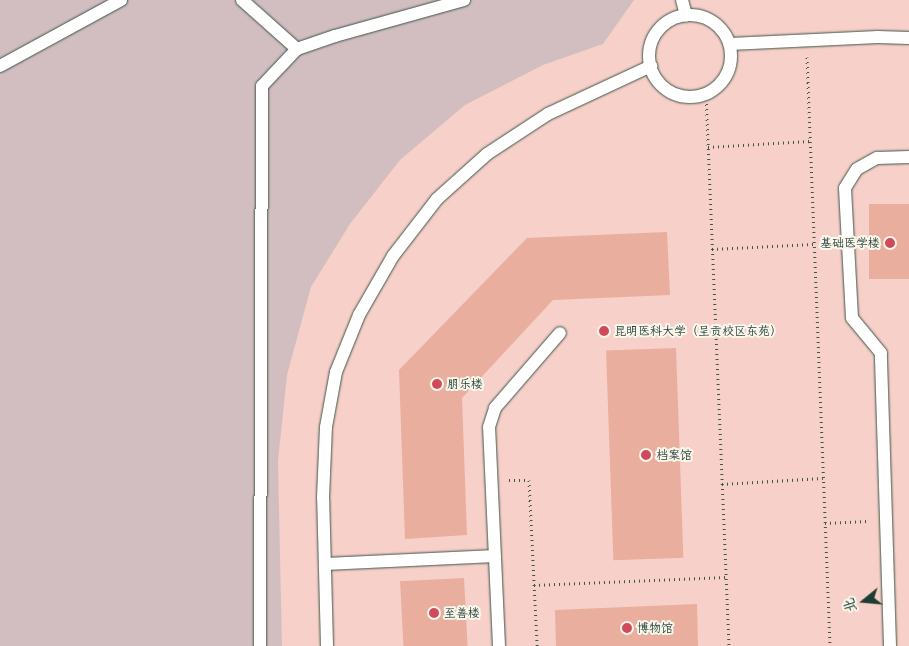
<!DOCTYPE html>
<html>
<head>
<meta charset="utf-8">
<style>
  body { margin:0 }
  #map { position:relative; width:909px; height:646px; overflow:hidden; background:#eedebc; font-family:"Playpen Sans","LXGW WenKai TC",sans-serif }
  div>[style] { position:absolute }
  .built>* { inset:0; background:#f7d0c9 }
  .industrial>* { inset:0; background:#d2bec1 }
  .building>* { inset:0; background:#e9ae9d; transform-origin:0 0 }
  .path>* { height:3px; margin-top:-1.5px; transform-origin:0; background:repeating-linear-gradient(90deg,#3e5548 0 1px,transparent 0 5px) }
  .roads { filter:drop-shadow(0 0 1px #3e5548) drop-shadow(0 0 1px #3e5548) }
  .lane>* { height:12px; margin:-6px; padding:0 6px; transform-origin:6px; border-radius:6px; background:#fff }
  .lane>.ring { margin:-6px; padding:0; box-sizing:content-box; background:none; border:12px solid #fff; border-radius:50% }
  .dots>* { width:14px; height:14px; translate:-50% -50%; box-sizing:border-box; border:2px solid #fbf7ec; border-radius:50% }
  span { translate:-50% -50%; white-space:nowrap; text-align:center; line-height:1.15; -webkit-text-stroke:4px #fbf7ec; paint-order:stroke }
  .poi-label { font-size:12px; color:#1f3d34 }
  .right { translate:-100% -50%; text-align:right }
  .left { translate:0 -50%; text-align:left }
  .north { position:absolute; left:839px; top:576px; width:50px; height:50px; -webkit-text-stroke:4px #fbf7ec; paint-order:stroke; rotate:253deg; font-size:14px; font-weight:700; line-height:20px; text-align:center; color:#1f3d34 }
  .north::after { content:''; display:block; margin:auto; width:18px; height:22px; background:#1f3d34; clip-path:polygon(50% 0,100% 100%,50% 72%,0 100%) }
</style>
</head>
<body>
<div id="map">
  <div class="built">
    <i style="clip-path:polygon(634px 0,909px 0,909px 646px,282px 646px,278px 461px,287px 375px,311px 287px,350px 224px,400px 160px,465px 105px,543px 65px,603px 44px)"></i>
  </div>
  <div class="industrial">
    <i style="clip-path:polygon(0 0,634px 0,603px 44px,543px 65px,465px 105px,400px 160px,350px 224px,311px 287px,287px 375px,278px 461px,282px 646px,0 646px)"></i>
  </div>
  <div class="building">
    <i style="left:909px;top:204px;width:75px;height:40px;rotate:90deg"></i>
    <i style="clip-path:polygon(667px 232px,670px 295px,553px 300px,462px 398px,467px 535px,405px 539px,399px 370px,527px 238px)"></i>
    <i style="left:676px;top:348px;width:210px;height:70px;rotate:88deg"></i>
    <i style="left:464px;top:578px;width:68px;height:64px;rotate:87deg"></i>
    <i style="clip-path:polygon(697px 604px,698px 646px,556px 646px,555px 610px)"></i>
  </div>
  <div class="path">
    <i style="left:807px;top:57px;width:589px;rotate:87.76deg"></i>
    <i style="left:706px;top:94px;width:552px;rotate:87.61deg"></i>
    <i style="left:708px;top:147px;width:102px;rotate:-3.4deg"></i>
    <i style="left:712px;top:249px;width:102px;rotate:-2.8deg"></i>
    <i style="left:509px;top:480px;width:20px"></i>
    <i style="left:529px;top:480px;width:166px;rotate:87.2deg"></i>
    <i style="left:722px;top:484px;width:101px;rotate:-3.4deg"></i>
    <i style="left:825px;top:523px;width:43px;rotate:-2.7deg"></i>
    <i style="left:534px;top:585px;width:192px;rotate:-2.4deg"></i>
  </div>
  <div class="roads">
    <div class="lane">
      <i style="left:242px;top:0;width:74px;rotate:41.7deg"></i>
      <i style="left:682px;top:0;width:16px;rotate:75deg"></i>
      <i class="ring" style="left:649px;top:15px;width:70px;height:70px"></i>
      <i style="left:730px;top:44px;width:148px;rotate:-2.7deg"></i>
      <i style="left:878px;top:37px;width:31px;rotate:2deg"></i>
      <i style="left:0;top:66px;width:138px;rotate:-28.6deg"></i>
      <i style="left:326px;top:564px;width:169px;rotate:-2.7deg"></i>
      <i style="left:260px;top:646px;width:560px;rotate:-89.8deg"></i>
      <i style="left:262px;top:86px;width:51px;rotate:-46.6deg"></i>
      <i style="left:297px;top:49px;width:40px;rotate:-18.9deg"></i>
      <i style="left:335px;top:36px;width:134px;rotate:-15.6deg"></i>
      <i style="left:327px;top:646px;width:148px;rotate:-91.5deg"></i>
      <i style="left:323px;top:498px;width:71px;rotate:-87.6deg"></i>
      <i style="left:326px;top:427px;width:56px;rotate:-79.7deg"></i>
      <i style="left:336px;top:372px;width:61px;rotate:-68deg"></i>
      <i style="left:359px;top:315px;width:68px;rotate:-60deg"></i>
      <i style="left:393px;top:256px;width:72px;rotate:-52.3deg"></i>
      <i style="left:437px;top:199px;width:67px;rotate:-42deg"></i>
      <i style="left:487px;top:154px;width:73px;rotate:-33.3deg"></i>
      <i style="left:548px;top:114px;width:114px;rotate:-25deg"></i>
      <i style="left:499px;top:646px;width:219px;rotate:-92.6deg"></i>
      <i style="left:489px;top:427px;width:20px;rotate:-72deg"></i>
      <i style="left:495px;top:408px;width:99px;rotate:-49.1deg"></i>
      <i style="left:890px;top:646px;width:293px;rotate:-91.8deg"></i>
      <i style="left:881px;top:353px;width:45px;rotate:-129.6deg"></i>
      <i style="left:852px;top:318px;width:130px;rotate:-93.1deg"></i>
      <i style="left:845px;top:188px;width:22px;rotate:-58deg"></i>
      <i style="left:857px;top:169px;width:23px;rotate:-29deg"></i>
      <i style="left:877px;top:158px;width:32px;rotate:-2deg"></i>
    </div>
  </div>
  <div class="dots">
    <i style="left:890px;top:243px;background:#d1495b"></i>
    <i style="left:604px;top:331px;background:#d1495b"></i>
    <i style="left:437px;top:384px;background:#d1495b"></i>
    <i style="left:646px;top:455px;background:#d1495b"></i>
    <i style="left:434px;top:613px;background:#d1495b"></i>
    <i style="left:627px;top:628px;background:#d1495b"></i>
  </div>
  <div class="poi-label">
    <span class="right" style="left:880px;top:243px">基础医学楼</span>
    <span class="left" style="left:614px;top:331px">昆明医科大学（呈贡校区东苑）</span>
    <span class="left" style="left:447px;top:384px">朋乐楼</span>
    <span class="left" style="left:656px;top:455px">档案馆</span>
    <span class="left" style="left:444px;top:613px">至善楼</span>
    <span class="left" style="left:637px;top:628px">博物馆</span>
  </div>
  <div class="north">北</div>
</div>
</body>
</html>
